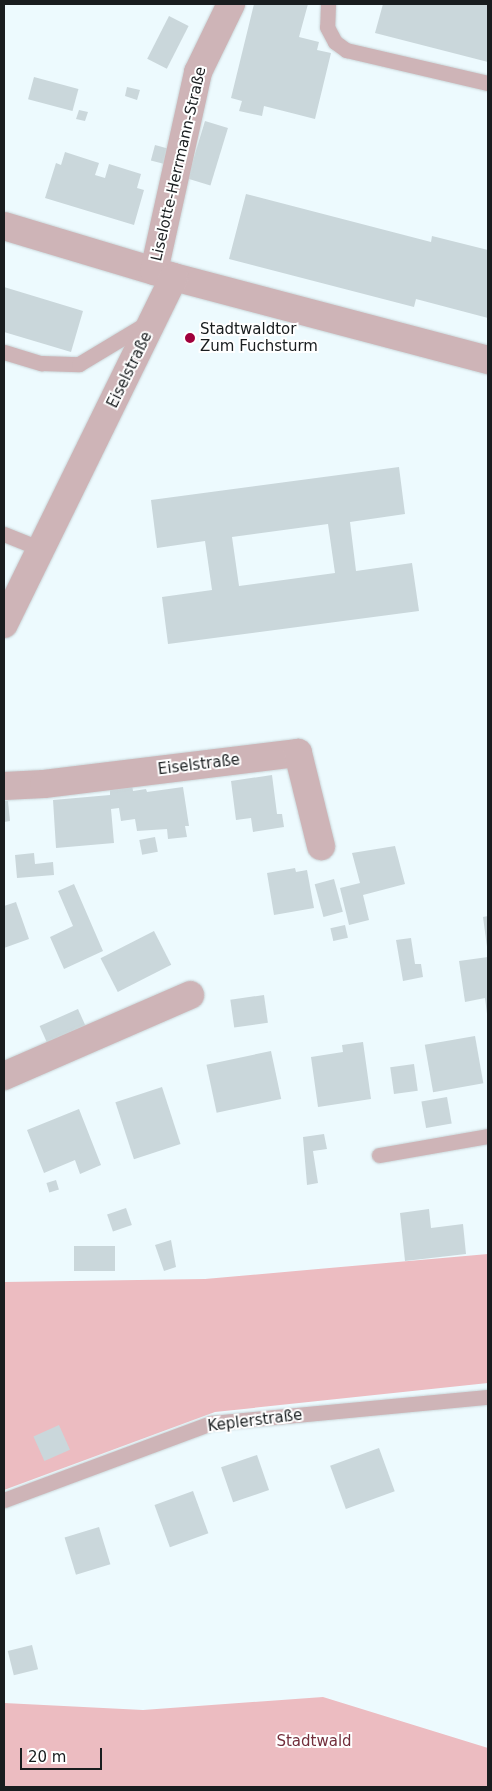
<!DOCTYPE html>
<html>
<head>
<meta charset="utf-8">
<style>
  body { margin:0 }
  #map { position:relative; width:492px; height:1791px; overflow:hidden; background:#edfafe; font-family:"DejaVu Sans",sans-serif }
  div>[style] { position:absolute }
  .green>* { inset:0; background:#ecbcc1 }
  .building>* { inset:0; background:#cad7db; transform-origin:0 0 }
  .roads { filter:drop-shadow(0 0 1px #cbd7da) drop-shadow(0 0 1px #cbd7da) }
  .service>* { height:15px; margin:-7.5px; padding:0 7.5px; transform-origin:7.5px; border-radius:7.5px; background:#ceb4b7 }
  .minor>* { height:28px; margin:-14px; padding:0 14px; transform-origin:14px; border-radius:14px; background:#ceb4b7 }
  .dots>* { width:14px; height:14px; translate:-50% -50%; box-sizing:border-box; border:2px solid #fff; border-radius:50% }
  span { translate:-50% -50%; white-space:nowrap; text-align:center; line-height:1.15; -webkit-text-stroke:4px #fff; paint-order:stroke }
  .street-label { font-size:15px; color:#191d1f }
  .poi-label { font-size:15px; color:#191d1f }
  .left { translate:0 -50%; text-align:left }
  .park-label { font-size:15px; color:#722e3b }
  .frame { position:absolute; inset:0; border:5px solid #191d1f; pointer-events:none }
  .scale { position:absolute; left:20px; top:1748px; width:82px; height:22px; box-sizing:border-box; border:2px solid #191d1f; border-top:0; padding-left:6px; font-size:15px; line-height:18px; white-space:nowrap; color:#191d1f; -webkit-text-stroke:4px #fff; paint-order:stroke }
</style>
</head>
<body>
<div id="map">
  <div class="green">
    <i style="clip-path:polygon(488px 1254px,488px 1383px,215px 1412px,4px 1490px,4px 1282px,205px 1279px)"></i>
    <i style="clip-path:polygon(323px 1697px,488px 1748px,488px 1787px,4px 1787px,4px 1703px,143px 1710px)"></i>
  </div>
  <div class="building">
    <i style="clip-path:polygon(254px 4px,308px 4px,299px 37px,319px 42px,317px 50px,331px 53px,315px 119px,264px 106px,262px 116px,239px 111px,242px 101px,231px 98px)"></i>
    <i style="clip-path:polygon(383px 4px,488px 4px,488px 62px,375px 33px)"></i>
    <i style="left:169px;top:16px;width:22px;height:48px;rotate:27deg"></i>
    <i style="left:34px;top:77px;width:46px;height:23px;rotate:15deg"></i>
    <i style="clip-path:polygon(127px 87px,140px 90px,137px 100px,125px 96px)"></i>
    <i style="clip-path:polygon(79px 110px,88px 112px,85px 121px,76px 119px)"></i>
    <i style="left:205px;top:121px;width:24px;height:60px;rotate:17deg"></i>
    <i style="left:155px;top:145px;width:16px;height:16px;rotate:15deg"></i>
    <i style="clip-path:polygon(65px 152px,99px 163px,95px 175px,105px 178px,109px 164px,141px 174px,137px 188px,144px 190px,134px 225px,45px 198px,56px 163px,61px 165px)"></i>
    <i style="clip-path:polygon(246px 194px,431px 242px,432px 236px,488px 250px,488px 318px,416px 299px,414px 307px,229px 259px)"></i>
    <i style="clip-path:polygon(4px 287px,83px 311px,71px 352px,4px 332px)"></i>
    <i style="clip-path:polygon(evenodd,399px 467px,405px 514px,350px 522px,356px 571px,412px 563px,419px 611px,168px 644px,162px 597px,212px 590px,205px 541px,157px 548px,151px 500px,399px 467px,328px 524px,335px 573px,239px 586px,232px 537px,328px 524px)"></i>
    <i style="clip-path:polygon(272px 775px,277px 814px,282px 814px,284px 827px,253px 832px,251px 818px,236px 820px,231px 781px)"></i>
    <i style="clip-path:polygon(132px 785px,133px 791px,146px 789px,147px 792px,183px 787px,189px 826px,185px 826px,187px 837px,168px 839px,167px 829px,137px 831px,135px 819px,121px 821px,119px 808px,111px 809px,114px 843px,56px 848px,53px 800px,110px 795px,110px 787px)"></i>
    <i style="clip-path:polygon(4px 801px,8px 801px,10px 821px,4px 822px)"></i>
    <i style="left:155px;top:837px;width:15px;height:16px;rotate:79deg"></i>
    <i style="clip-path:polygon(395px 846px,405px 884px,363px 895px,369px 920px,349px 925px,340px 888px,360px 883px,352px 853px)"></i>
    <i style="clip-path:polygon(34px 853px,35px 864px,53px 862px,54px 875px,17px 878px,15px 855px)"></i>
    <i style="clip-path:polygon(295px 868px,296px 872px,307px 870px,314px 908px,274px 915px,267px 873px)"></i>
    <i style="left:334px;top:879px;width:34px;height:20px;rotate:75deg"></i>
    <i style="clip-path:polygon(74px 884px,103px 951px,64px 969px,50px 937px,73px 926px,58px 891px)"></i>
    <i style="clip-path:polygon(16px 902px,29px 939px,4px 948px,4px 906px)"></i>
    <i style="clip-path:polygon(488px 916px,488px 947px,487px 947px,483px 917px)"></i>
    <i style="left:345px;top:925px;width:13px;height:15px;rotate:77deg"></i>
    <i style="left:154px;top:931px;width:38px;height:60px;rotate:63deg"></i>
    <i style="clip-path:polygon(411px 938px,415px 964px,421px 964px,423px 977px,403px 981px,396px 940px)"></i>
    <i style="clip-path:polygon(488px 957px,488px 1014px,487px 1014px,485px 998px,465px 1002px,459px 961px)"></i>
    <i style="left:264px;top:995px;width:28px;height:34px;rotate:82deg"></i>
    <i style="left:78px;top:1009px;width:22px;height:42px;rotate:66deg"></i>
    <i style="left:475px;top:1036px;width:48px;height:51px;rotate:80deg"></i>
    <i style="clip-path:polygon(363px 1042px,371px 1099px,318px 1107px,311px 1057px,343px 1052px,342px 1045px)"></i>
    <i style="left:271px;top:1051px;width:49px;height:66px;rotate:78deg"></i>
    <i style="left:414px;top:1064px;width:27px;height:24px;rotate:82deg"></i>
    <i style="left:162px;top:1087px;width:60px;height:49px;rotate:72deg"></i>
    <i style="left:447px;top:1097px;width:27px;height:26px;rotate:80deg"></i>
    <i style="clip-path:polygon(79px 1109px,101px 1165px,80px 1174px,75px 1160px,44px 1173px,27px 1130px)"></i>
    <i style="clip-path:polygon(324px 1134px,327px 1149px,313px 1151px,318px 1183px,307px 1185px,303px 1137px)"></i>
    <i style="left:56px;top:1180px;width:10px;height:10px;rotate:73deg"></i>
    <i style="left:126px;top:1208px;width:18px;height:20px;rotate:71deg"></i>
    <i style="clip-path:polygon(429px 1209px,431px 1228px,463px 1224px,466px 1254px,405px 1261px,400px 1213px)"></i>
    <i style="clip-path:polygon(171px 1240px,176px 1267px,164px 1271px,155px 1245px)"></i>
    <i style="left:115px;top:1246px;width:25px;height:41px;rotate:90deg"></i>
    <i style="left:59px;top:1425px;width:27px;height:28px;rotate:66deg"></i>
    <i style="left:379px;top:1448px;width:46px;height:52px;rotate:70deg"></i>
    <i style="left:257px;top:1455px;width:37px;height:38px;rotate:71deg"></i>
    <i style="left:193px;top:1491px;width:45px;height:41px;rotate:70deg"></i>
    <i style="left:99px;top:1527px;width:39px;height:36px;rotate:73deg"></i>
    <i style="left:32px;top:1645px;width:25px;height:25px;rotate:76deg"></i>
  </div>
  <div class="roads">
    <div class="service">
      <i style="left:328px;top:4px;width:23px;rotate:92deg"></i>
      <i style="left:327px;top:27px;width:17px;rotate:62deg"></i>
      <i style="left:335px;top:42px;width:14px;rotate:36deg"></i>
      <i style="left:346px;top:50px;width:146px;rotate:13.1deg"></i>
      <i style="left:4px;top:352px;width:39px;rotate:17deg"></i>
      <i style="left:41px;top:363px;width:38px;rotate:2deg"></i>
      <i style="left:79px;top:364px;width:82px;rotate:-31deg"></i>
      <i style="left:4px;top:534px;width:40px;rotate:22deg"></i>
      <i style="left:379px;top:1155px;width:111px;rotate:-9.9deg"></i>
      <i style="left:4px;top:1500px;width:221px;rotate:-20.4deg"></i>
      <i style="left:211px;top:1423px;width:278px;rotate:-5.4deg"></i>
    </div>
    <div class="minor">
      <i style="left:4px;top:226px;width:177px;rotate:16.7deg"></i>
      <i style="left:174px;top:277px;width:325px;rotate:14.8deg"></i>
      <i style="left:154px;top:271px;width:204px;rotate:-77.5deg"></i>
      <i style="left:198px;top:72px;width:76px;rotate:-64.1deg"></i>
      <i style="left:4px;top:624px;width:386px;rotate:-63.9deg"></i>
      <i style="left:4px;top:786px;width:40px;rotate:-2.9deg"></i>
      <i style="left:44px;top:784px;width:256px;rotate:-7deg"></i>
      <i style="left:298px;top:753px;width:96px;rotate:76.1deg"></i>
      <i style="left:4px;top:1076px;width:203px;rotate:-23.5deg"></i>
    </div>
  </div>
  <div class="dots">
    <i style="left:190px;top:338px;background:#a0003c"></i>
  </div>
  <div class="street-label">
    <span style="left:179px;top:164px;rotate:-77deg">Liselotte-Herrmann-Straße</span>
    <span style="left:130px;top:370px;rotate:-64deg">Eiselstraße</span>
    <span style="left:199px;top:765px;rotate:-7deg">Eiselstraße</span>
    <span style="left:255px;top:1421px;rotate:-7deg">Keplerstraße</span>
  </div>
  <div class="poi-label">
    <span class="left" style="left:200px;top:338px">Stadtwaldtor<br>Zum Fuchsturm</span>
  </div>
  <div class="park-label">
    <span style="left:314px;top:1742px">Stadtwald</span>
  </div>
  <div class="frame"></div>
  <div class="scale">20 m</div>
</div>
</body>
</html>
